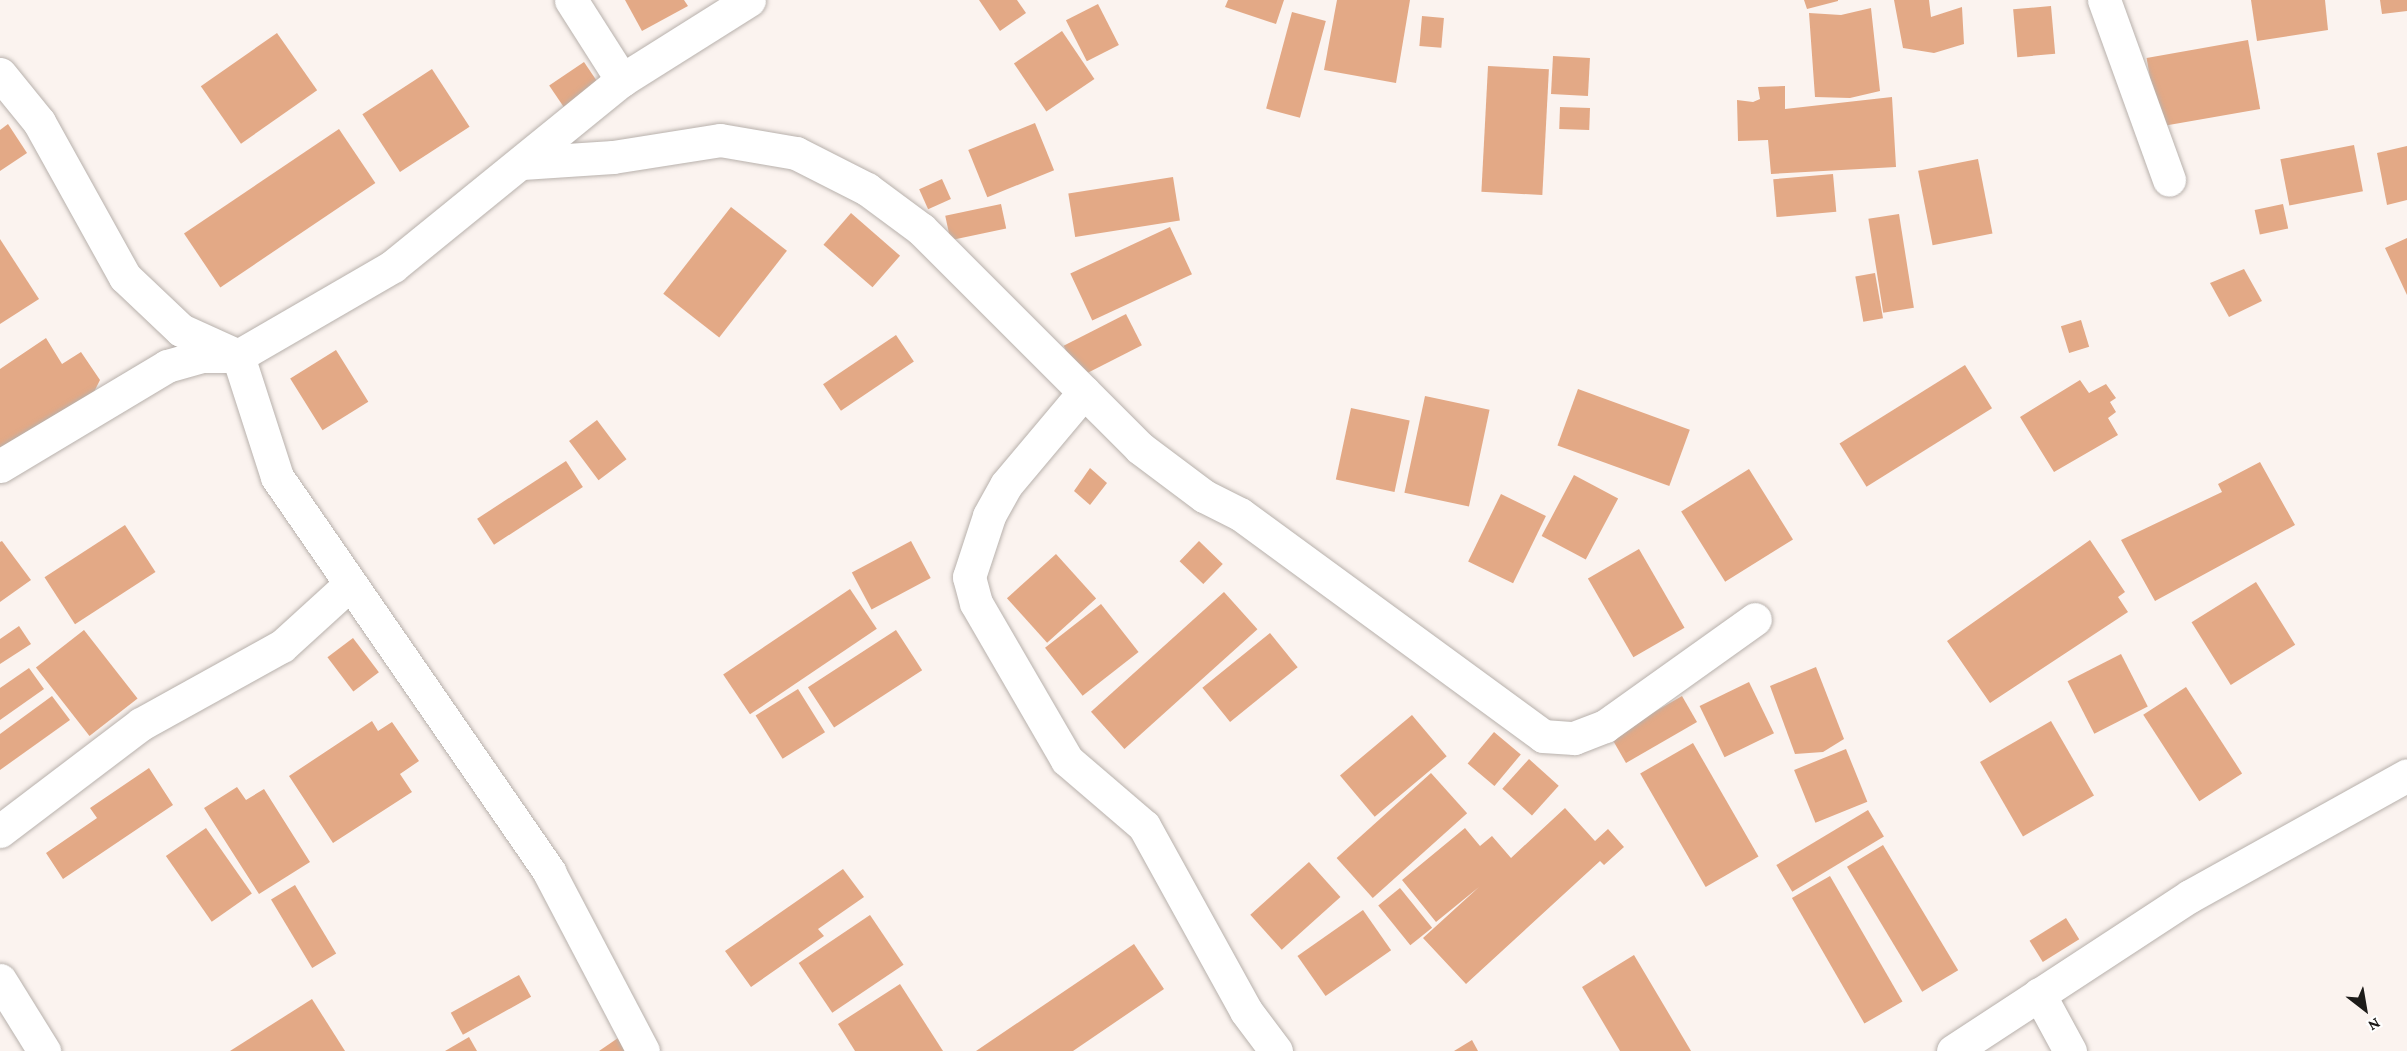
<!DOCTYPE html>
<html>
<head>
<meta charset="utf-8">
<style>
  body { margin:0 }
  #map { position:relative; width:2407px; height:1051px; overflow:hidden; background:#fbf3ef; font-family:"Crimson Pro",serif }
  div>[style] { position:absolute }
  .building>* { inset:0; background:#e3a986; transform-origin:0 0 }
  .roads { filter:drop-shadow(0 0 2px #b8b1ac) drop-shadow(0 0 2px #b8b1ac) }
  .street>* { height:33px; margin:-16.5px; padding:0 16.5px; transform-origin:16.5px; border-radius:16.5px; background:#fff }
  span { translate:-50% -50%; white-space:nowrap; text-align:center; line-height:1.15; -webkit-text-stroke:4.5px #fff; paint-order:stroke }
  .north { position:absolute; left:2335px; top:979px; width:60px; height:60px; -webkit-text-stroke:4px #fff; paint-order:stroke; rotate:149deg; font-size:16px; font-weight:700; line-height:24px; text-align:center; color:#1d1b19 }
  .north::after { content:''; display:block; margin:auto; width:21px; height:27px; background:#1d1b19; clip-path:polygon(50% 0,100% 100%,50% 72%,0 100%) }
</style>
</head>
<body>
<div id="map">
  <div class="building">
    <i style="clip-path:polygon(625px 0,684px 0,688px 6px,642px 31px)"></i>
    <i style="clip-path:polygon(979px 0,1017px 0,1026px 13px,1000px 31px)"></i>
    <i style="clip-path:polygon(1228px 0,1284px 0,1276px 24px,1225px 7px)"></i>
    <i style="clip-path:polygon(1337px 0,1410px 0,1396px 83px,1324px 70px)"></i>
    <i style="clip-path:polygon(1804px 0,1838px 0,1838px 1px,1807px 9px)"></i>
    <i style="clip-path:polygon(1894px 0,1929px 0,1931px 17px,1962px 7px,1964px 44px,1934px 53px,1903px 48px)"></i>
    <i style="clip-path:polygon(2251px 0,2325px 0,2328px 30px,2257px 41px)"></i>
    <i style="clip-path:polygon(2380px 0,2407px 0,2407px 11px,2382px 14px)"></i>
    <i style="left:1098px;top:4px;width:46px;height:36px;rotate:63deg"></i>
    <i style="left:2051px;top:6px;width:48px;height:38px;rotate:85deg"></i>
    <i style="clip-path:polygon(1871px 8px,1880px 91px,1850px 98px,1815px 97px,1809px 13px,1841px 15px)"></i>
    <i style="left:1292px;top:12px;width:35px;height:100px;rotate:15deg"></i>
    <i style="left:1422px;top:16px;width:22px;height:30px;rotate:5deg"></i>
    <i style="left:1062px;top:31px;width:58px;height:58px;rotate:56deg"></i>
    <i style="left:277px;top:33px;width:70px;height:93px;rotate:55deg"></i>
    <i style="left:2248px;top:40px;width:70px;height:103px;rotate:80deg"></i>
    <i style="left:1553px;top:56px;width:37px;height:38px;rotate:3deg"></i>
    <i style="left:584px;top:62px;width:30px;height:42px;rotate:56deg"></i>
    <i style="left:1488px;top:66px;width:61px;height:126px;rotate:3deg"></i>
    <i style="left:432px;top:69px;width:69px;height:83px;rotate:57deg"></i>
    <i style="clip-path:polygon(1785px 86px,1785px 109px,1892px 97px,1896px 167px,1771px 174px,1768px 140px,1738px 141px,1737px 100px,1753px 102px,1760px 99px,1758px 87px)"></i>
    <i style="left:1560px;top:107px;width:30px;height:22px;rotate:2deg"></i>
    <i style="left:1035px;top:123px;width:51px;height:72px;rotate:68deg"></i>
    <i style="clip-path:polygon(8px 124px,27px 153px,0 171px,0 130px)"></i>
    <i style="left:339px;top:129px;width:65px;height:187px;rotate:56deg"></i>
    <i style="left:2354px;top:145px;width:47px;height:75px;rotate:79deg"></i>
    <i style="clip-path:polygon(2407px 146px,2407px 200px,2387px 205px,2377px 153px)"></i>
    <i style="left:1978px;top:159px;width:76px;height:61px;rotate:79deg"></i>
    <i style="left:1833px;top:174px;width:38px;height:60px;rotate:85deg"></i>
    <i style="left:1173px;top:177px;width:44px;height:106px;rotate:81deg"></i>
    <i style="left:942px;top:179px;width:22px;height:25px;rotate:66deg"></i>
    <i style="left:1001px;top:204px;width:25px;height:57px;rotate:78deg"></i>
    <i style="left:2283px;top:204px;width:25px;height:29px;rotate:78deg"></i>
    <i style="left:731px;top:207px;width:71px;height:110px;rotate:38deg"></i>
    <i style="left:851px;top:213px;width:65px;height:42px;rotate:41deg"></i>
    <i style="left:1899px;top:214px;width:95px;height:31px;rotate:81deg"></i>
    <i style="left:1170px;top:227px;width:52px;height:110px;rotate:65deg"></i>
    <i style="clip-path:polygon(2407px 238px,2407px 295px,2385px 248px)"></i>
    <i style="clip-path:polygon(0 239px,39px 299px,0 324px)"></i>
    <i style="clip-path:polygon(2244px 269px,2262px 301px,2229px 317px,2210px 283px)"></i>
    <i style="left:1875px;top:273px;width:46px;height:20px;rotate:80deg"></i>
    <i style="left:1126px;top:314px;width:35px;height:70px;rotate:63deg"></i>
    <i style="left:2081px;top:320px;width:28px;height:21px;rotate:73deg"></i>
    <i style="left:896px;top:335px;width:32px;height:88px;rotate:56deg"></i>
    <i style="clip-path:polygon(46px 338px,62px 364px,81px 352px,100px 380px,88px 404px,0 461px,0 369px)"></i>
    <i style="left:336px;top:350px;width:61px;height:54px;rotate:58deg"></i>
    <i style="left:1965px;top:365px;width:51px;height:148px;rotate:58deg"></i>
    <i style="clip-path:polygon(2080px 380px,2089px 393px,2106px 384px,2116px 398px,2110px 402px,2116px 412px,2108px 418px,2118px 435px,2054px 472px,2020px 417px)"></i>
    <i style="left:1578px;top:389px;width:119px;height:60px;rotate:20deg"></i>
    <i style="left:1425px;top:396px;width:66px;height:99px;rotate:12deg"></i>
    <i style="left:1351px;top:408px;width:60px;height:73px;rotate:12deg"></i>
    <i style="left:597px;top:420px;width:49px;height:35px;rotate:53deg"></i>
    <i style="left:566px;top:461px;width:31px;height:106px;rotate:57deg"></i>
    <i style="clip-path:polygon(2260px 462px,2295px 525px,2155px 601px,2121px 540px,2222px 492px,2218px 484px)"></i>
    <i style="clip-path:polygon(1090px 468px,1107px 483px,1090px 505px,1074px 491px)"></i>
    <i style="left:1749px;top:469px;width:83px;height:80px;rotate:58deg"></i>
    <i style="left:1574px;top:475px;width:50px;height:69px;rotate:28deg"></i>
    <i style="left:1501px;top:494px;width:50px;height:75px;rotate:26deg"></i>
    <i style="left:125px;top:525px;width:56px;height:96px;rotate:57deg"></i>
    <i style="clip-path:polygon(2090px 540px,2125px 592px,2118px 597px,2128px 612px,1990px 703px,1947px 641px)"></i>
    <i style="clip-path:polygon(2px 541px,31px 580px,0 602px,0 542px)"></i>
    <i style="left:911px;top:541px;width:42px;height:67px;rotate:62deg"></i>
    <i style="left:1199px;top:541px;width:33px;height:28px;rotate:44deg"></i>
    <i style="left:1639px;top:549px;width:91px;height:59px;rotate:60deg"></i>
    <i style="left:1056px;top:554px;width:60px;height:66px;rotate:48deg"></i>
    <i style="left:2256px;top:582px;width:74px;height:76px;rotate:58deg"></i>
    <i style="left:850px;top:589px;width:48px;height:153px;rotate:56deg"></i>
    <i style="left:1224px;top:592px;width:50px;height:179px;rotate:48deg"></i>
    <i style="left:1101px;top:604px;width:61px;height:71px;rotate:52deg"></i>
    <i style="clip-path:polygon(19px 626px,31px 644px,0 664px,0 639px)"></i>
    <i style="left:84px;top:630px;width:87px;height:61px;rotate:52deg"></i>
    <i style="left:896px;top:630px;width:48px;height:105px;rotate:57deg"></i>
    <i style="left:1270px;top:633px;width:44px;height:87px;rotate:51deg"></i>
    <i style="left:353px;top:638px;width:43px;height:32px;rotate:53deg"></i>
    <i style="left:2121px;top:654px;width:59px;height:60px;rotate:63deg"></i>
    <i style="clip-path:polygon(1816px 667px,1844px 739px,1823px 752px,1795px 754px,1770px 686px)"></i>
    <i style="clip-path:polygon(29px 668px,44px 689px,0 720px,0 688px)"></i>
    <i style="left:1749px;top:682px;width:57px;height:55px;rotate:64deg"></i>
    <i style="left:2186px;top:687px;width:103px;height:51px;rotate:57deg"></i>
    <i style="left:798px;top:689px;width:51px;height:50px;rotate:58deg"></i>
    <i style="clip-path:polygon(52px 696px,70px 720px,0 770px,0 734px)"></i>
    <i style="left:1682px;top:696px;width:30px;height:82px;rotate:60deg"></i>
    <i style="left:1412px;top:715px;width:54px;height:94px;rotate:50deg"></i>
    <i style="clip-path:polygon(372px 721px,378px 731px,392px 722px,419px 761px,400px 774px,412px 792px,333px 843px,289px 776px)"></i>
    <i style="left:2051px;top:721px;width:86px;height:82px;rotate:60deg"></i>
    <i style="left:1494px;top:732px;width:35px;height:41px;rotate:40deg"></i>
    <i style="left:1693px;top:743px;width:131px;height:61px;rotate:60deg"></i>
    <i style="left:1846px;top:749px;width:57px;height:56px;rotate:68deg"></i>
    <i style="left:1529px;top:759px;width:40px;height:40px;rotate:42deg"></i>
    <i style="clip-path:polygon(149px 768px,173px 805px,63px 879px,46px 853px,97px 818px,90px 808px)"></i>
    <i style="left:1431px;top:773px;width:54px;height:127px;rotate:48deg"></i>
    <i style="clip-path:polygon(237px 787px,246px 800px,264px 789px,310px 862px,259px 894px,204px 808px)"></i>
    <i style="clip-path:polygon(1565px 808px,1595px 841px,1608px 829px,1624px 847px,1604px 865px,1600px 861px,1466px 984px,1423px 938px,1479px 887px,1436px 922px,1402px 880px,1465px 828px,1480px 846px,1492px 836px,1511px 858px)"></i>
    <i style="left:1868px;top:810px;width:31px;height:107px;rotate:59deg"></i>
    <i style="left:206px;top:828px;width:80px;height:49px;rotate:55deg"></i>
    <i style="left:1883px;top:845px;width:146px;height:42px;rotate:59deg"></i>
    <i style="left:1309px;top:862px;width:47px;height:79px;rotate:48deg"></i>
    <i style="clip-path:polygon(843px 869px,864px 897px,818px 929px,824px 936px,751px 987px,725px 951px)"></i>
    <i style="left:1830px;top:876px;width:145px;height:44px;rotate:60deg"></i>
    <i style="left:295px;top:885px;width:80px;height:28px;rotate:59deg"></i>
    <i style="left:1400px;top:888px;width:51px;height:28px;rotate:51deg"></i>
    <i style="left:1363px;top:910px;width:49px;height:80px;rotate:55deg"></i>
    <i style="left:870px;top:915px;width:60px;height:86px;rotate:56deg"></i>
    <i style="left:2066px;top:918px;width:25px;height:43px;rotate:58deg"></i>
    <i style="clip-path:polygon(1134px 944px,1164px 989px,1073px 1051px,976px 1051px)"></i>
    <i style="clip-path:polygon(1634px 955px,1691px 1051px,1620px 1051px,1582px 987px)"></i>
    <i style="left:519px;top:975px;width:25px;height:78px;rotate:61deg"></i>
    <i style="clip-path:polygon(900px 984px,943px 1051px,855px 1051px,838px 1024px)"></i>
    <i style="clip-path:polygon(312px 999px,345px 1051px,230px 1051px)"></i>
    <i style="clip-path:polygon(469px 1037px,477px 1051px,445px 1051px)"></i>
    <i style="clip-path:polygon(618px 1038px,627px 1051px,599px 1051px)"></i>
    <i style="clip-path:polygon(1472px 1040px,1478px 1051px,1454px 1051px)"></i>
  </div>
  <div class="roads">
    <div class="street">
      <i style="left:571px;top:0;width:95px;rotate:57.5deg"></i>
      <i style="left:2104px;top:0;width:191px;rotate:70.1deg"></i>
      <i style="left:0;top:74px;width:62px;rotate:50.9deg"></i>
      <i style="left:39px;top:122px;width:177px;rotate:61deg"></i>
      <i style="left:125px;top:277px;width:77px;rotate:43.4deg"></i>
      <i style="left:181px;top:330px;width:63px;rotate:24.5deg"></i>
      <i style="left:238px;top:356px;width:127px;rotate:72.1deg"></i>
      <i style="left:277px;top:477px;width:480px;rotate:55.4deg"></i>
      <i style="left:549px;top:872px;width:202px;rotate:62.3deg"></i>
      <i style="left:522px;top:163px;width:91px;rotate:-3.8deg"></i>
      <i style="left:613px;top:157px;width:108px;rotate:-9deg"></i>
      <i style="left:720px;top:140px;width:77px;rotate:9.7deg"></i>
      <i style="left:796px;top:153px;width:80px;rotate:26.9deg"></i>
      <i style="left:867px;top:189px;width:67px;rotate:36.5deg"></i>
      <i style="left:921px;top:229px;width:310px;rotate:45deg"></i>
      <i style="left:1140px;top:448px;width:80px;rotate:36.9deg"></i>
      <i style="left:1204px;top:496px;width:40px;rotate:26.6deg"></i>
      <i style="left:1240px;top:514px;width:376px;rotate:36.2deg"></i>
      <i style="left:1543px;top:736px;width:31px;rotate:4deg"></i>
      <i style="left:1574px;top:738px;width:33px;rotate:-21deg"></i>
      <i style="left:1605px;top:726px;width:184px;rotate:-35.5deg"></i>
      <i style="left:1084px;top:392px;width:121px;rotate:130deg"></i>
      <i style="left:1006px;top:485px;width:35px;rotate:119deg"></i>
      <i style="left:989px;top:516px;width:64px;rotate:108.2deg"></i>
      <i style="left:969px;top:577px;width:27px;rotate:75deg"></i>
      <i style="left:976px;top:603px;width:181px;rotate:59.9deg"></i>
      <i style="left:1067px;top:760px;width:101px;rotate:40.6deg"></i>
      <i style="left:1144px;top:826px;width:211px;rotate:61.1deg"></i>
      <i style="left:1246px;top:1011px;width:50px;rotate:53.1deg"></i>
      <i style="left:0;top:466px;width:195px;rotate:-30.9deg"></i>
      <i style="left:167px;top:366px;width:35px;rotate:-16deg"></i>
      <i style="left:201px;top:356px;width:37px"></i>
      <i style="left:238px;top:356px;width:179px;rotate:-30.1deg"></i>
      <i style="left:393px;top:266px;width:295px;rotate:-39.1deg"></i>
      <i style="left:622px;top:80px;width:150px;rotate:-32.2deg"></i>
      <i style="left:0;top:831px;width:177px;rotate:-37.2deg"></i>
      <i style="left:141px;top:724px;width:161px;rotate:-29deg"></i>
      <i style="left:282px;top:646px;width:91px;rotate:-42.3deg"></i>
      <i style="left:0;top:980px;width:84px;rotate:58.2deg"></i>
      <i style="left:2039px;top:994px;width:65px;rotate:61.5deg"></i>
      <i style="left:1953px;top:1051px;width:283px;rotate:-33.2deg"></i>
      <i style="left:2190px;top:896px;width:248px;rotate:-29.1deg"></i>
    </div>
  </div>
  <div class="north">N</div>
</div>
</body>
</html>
